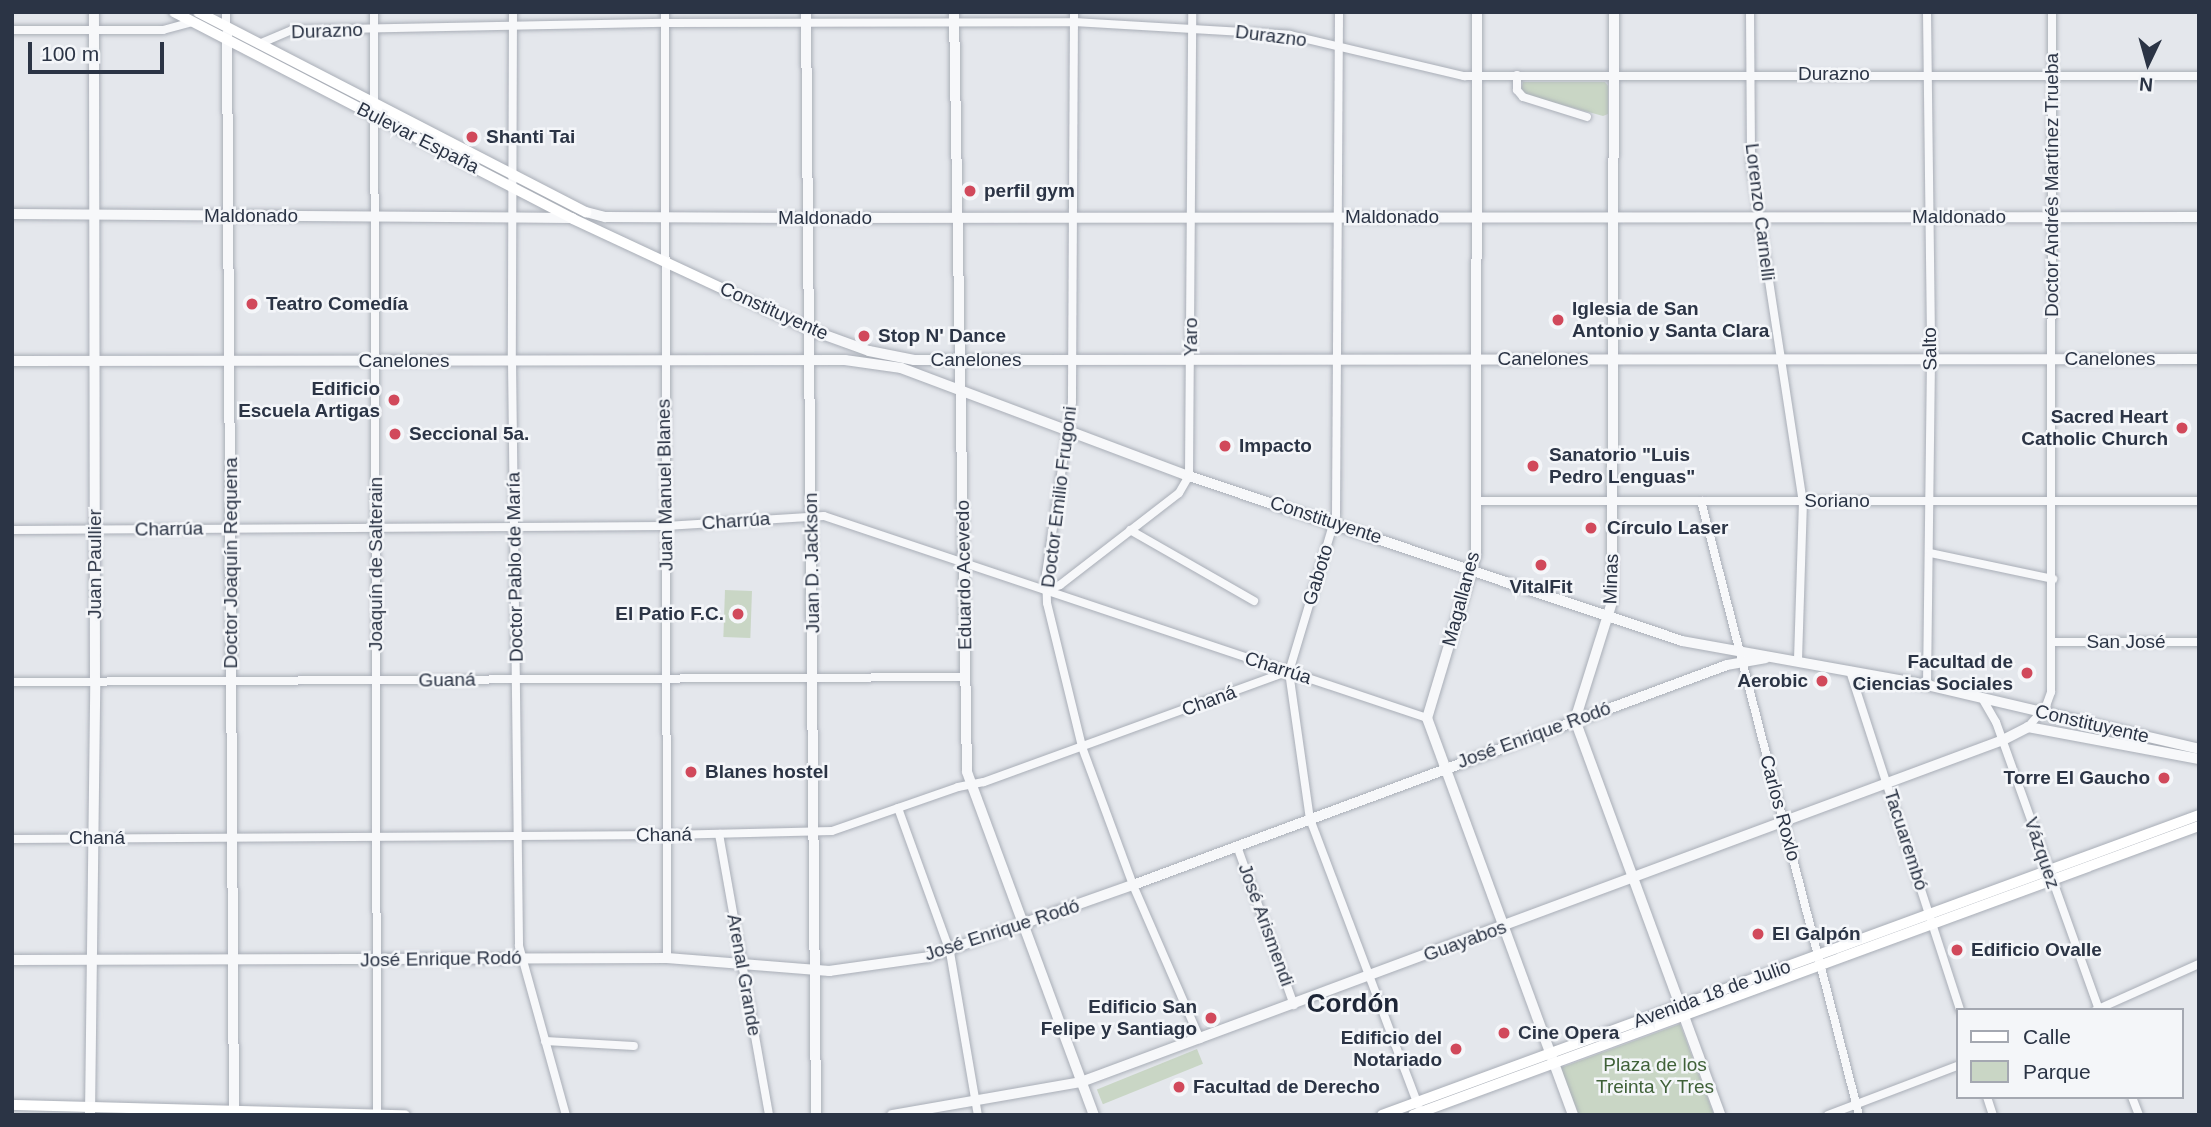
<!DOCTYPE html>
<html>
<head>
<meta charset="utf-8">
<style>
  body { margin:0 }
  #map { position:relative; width:2211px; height:1127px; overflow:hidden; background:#e4e7ec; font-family:Arial,sans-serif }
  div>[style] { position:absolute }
  .green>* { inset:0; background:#c9d6c5; transform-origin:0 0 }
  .roads { filter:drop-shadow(0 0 2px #a9aeb7) drop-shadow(0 0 2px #a9aeb7) }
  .minor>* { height:8px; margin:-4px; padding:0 4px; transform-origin:4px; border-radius:4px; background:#f7f8fa }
  .tertiary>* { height:10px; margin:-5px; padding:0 5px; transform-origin:5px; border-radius:5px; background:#f7f8fa }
  .secondary>* { height:10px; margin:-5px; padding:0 5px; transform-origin:5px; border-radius:5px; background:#fff }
  .dots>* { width:19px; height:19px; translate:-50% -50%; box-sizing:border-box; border:4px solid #f4f6f9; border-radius:50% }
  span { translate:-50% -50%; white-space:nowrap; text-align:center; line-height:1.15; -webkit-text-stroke:5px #f4f6f9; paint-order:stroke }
  .street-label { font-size:19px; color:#2b3445 }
  .poi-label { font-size:19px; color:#2b3445; font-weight:700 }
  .left { translate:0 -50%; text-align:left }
  .right { translate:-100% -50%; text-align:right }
  .park-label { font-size:19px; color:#3f6138 }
  .district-label { font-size:26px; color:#1d2536; font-weight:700 }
  .frame { position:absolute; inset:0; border:14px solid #2b3445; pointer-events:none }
  .legend { position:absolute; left:1956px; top:1008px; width:228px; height:91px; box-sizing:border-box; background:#f4f6f9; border:2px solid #a4a8b1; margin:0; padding:9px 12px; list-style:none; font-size:21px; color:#2b3445 }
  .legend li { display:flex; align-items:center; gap:14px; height:35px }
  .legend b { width:35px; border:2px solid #a4a8b1 }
  .north { position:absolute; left:2113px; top:28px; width:70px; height:70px; -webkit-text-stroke:5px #f4f6f9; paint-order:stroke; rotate:185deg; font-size:19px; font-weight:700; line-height:28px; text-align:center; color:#2b3445 }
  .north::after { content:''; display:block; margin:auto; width:24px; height:32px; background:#2b3445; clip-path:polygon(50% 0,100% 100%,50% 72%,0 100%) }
  .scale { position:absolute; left:28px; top:42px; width:136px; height:32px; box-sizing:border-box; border:4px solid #2b3445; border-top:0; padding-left:9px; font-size:21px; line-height:24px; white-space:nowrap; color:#2b3445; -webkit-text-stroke:5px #f4f6f9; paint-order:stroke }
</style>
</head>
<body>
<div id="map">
  <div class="green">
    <i style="clip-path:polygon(1523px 82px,1605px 82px,1608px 86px,1608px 114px,1603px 116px,1527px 95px,1521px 90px)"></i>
    <i style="left:725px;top:590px;width:27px;height:47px;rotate:2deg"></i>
    <i style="clip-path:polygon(1680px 1024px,1714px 1115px,1579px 1115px,1560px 1068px)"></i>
    <i style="left:1197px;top:1049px;width:16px;height:108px;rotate:68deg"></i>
  </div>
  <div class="roads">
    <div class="minor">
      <i style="left:226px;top:12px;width:15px;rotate:90deg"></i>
      <i style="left:374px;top:12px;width:1103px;rotate:89.84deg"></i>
      <i style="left:513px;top:12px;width:349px;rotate:90.2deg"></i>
      <i style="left:512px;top:361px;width:585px;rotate:89.31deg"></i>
      <i style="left:519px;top:946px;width:175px;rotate:74.5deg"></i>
      <i style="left:665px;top:12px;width:946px;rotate:89.88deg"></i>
      <i style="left:1074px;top:12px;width:390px;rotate:90.3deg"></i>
      <i style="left:1072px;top:402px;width:174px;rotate:98.6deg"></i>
      <i style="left:1046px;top:574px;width:29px;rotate:88deg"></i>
      <i style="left:1047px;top:603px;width:148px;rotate:76.3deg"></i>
      <i style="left:1082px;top:747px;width:147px;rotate:69.7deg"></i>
      <i style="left:1133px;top:885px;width:168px;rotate:66.5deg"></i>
      <i style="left:1339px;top:12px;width:503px;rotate:90.34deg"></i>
      <i style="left:1336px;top:515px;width:164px;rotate:106.7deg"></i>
      <i style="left:1289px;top:672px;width:148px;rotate:81.9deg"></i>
      <i style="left:1310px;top:819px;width:306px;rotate:69.3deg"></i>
      <i style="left:1750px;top:12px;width:151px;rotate:89.6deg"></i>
      <i style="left:1751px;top:163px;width:342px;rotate:81.3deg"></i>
      <i style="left:1803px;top:501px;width:160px;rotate:91.8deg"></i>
      <i style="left:1927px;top:12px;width:347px;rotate:89.3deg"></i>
      <i style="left:1931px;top:359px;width:326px;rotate:90.7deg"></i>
      <i style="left:12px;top:30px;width:151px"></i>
      <i style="left:163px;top:30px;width:30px;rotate:-15deg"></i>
      <i style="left:259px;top:44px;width:36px;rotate:-23deg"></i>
      <i style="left:292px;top:30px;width:373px;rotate:-1.1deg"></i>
      <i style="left:665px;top:23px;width:409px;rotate:-0.1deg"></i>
      <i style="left:1074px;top:22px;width:216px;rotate:3.4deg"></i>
      <i style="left:1290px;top:35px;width:179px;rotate:13.3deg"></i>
      <i style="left:1464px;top:76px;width:735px"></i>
      <i style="left:1517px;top:75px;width:15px;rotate:90deg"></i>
      <i style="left:1517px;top:90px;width:9px;rotate:49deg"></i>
      <i style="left:1523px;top:97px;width:67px;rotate:17.4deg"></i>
      <i style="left:1476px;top:501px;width:723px"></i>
      <i style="left:1701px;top:501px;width:634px;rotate:75.57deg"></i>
      <i style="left:12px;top:530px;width:654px;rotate:-0.35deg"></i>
      <i style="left:666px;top:526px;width:158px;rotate:-3.6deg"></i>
      <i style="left:824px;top:516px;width:636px;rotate:18.52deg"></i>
      <i style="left:1130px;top:530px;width:143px;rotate:29.8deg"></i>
      <i style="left:1930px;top:553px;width:126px;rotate:11.9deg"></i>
      <i style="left:1047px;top:590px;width:14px;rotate:-21deg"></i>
      <i style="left:1060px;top:585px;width:150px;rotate:-37.7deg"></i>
      <i style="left:1179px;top:493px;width:20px;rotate:-60deg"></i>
      <i style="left:1189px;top:476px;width:464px;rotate:-89.6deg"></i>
      <i style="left:2053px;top:642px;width:146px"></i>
      <i style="left:1850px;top:671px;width:356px;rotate:72deg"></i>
      <i style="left:12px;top:682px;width:953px;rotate:-0.3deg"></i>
      <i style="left:1982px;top:698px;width:28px;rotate:60deg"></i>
      <i style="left:1996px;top:722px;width:306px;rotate:70.3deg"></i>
      <i style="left:2028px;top:727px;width:28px;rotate:-49deg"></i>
      <i style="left:2046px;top:706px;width:15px;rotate:-70deg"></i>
      <i style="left:2051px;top:692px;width:680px;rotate:-89.92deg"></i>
      <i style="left:898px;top:808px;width:153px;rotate:70.1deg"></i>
      <i style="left:950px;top:952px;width:165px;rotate:80.3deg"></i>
      <i style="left:719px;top:834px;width:285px;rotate:79.9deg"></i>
      <i style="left:12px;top:839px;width:655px;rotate:-0.35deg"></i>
      <i style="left:667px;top:835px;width:165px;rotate:-1.4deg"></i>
      <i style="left:832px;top:831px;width:133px;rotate:-19.2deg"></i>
      <i style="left:958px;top:787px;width:26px;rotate:-11deg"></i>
      <i style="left:984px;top:782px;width:322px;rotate:-20deg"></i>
      <i style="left:1237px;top:846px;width:169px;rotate:70.3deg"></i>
      <i style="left:2096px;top:1010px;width:113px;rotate:-24.1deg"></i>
      <i style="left:545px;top:1041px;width:89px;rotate:3.2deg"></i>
      <i style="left:1987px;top:1097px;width:19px;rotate:72deg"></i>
      <i style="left:2132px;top:1097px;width:19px;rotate:69deg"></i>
      <i style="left:1828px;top:1115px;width:138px;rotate:-20.8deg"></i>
    </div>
    <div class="tertiary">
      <i style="left:806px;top:12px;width:1103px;rotate:89.48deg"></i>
      <i style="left:954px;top:12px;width:760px;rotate:89.02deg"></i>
      <i style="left:967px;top:772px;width:366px;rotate:69.7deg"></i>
      <i style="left:1477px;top:12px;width:543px;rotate:90.11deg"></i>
      <i style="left:1476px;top:555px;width:170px;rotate:106.7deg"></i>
      <i style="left:1427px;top:718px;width:423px;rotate:69.8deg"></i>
      <i style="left:1614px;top:12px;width:590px;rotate:90.19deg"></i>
      <i style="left:1612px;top:602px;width:124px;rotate:107.4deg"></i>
      <i style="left:1575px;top:720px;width:421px;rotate:69.8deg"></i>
      <i style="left:227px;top:34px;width:1081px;rotate:89.63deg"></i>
      <i style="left:586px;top:212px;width:20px;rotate:15deg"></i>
      <i style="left:605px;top:217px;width:205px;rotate:0.3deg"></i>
      <i style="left:810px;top:218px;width:1389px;rotate:-0.04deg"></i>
      <i style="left:12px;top:214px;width:560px;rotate:0.41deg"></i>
      <i style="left:811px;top:330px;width:62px;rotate:19.9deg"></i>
      <i style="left:869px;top:351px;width:46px;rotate:11.3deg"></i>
      <i style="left:914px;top:360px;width:1285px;rotate:-0.04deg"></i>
      <i style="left:12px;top:361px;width:833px;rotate:-0.07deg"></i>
      <i style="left:845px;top:360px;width:57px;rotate:8.1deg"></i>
      <i style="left:901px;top:368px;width:308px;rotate:20.6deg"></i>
      <i style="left:1189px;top:476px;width:520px;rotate:18.5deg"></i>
      <i style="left:1682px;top:641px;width:249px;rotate:10.2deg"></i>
      <i style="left:1927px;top:685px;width:279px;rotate:13.2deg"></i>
      <i style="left:12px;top:960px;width:655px;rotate:-0.17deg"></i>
      <i style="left:667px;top:958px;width:163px;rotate:4.6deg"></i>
      <i style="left:829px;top:971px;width:100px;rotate:-8deg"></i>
      <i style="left:928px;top:957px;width:217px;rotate:-19.4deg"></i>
      <i style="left:1133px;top:885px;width:633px;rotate:-20.32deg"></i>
      <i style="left:1727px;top:665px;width:39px;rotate:-10deg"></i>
      <i style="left:90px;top:1115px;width:433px;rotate:-89.3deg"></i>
      <i style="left:95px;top:682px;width:670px;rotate:-90.09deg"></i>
      <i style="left:892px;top:1115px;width:192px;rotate:-9.9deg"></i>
      <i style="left:1081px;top:1082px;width:983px;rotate:-20.35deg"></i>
      <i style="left:2003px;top:740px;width:28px;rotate:-27deg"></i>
      <i style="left:2028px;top:727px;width:174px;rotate:10.6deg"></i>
    </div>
    <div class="secondary">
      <i style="left:174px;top:12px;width:449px;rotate:27.4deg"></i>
      <i style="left:573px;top:219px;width:263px;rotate:25deg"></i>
      <i style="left:198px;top:12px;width:437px;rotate:27.3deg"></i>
      <i style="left:12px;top:1105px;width:393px;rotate:1.5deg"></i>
      <i style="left:1382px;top:1115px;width:870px;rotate:-20.16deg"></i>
      <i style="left:1413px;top:1115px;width:837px;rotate:-20.19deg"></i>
    </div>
  </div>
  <div class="dots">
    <i style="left:472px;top:137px;background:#d1495b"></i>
    <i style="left:970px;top:191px;background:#d1495b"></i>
    <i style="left:252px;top:304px;background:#d1495b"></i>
    <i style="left:1558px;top:320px;background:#d1495b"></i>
    <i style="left:864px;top:336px;background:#d1495b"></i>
    <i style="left:394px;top:400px;background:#d1495b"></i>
    <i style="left:2182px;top:428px;background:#d1495b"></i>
    <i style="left:395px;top:434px;background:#d1495b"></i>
    <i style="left:1225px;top:446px;background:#d1495b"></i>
    <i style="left:1533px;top:466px;background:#d1495b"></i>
    <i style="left:1591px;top:528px;background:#d1495b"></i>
    <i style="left:1541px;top:565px;background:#d1495b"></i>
    <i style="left:738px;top:614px;background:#d1495b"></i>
    <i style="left:2027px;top:673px;background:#d1495b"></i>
    <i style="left:1822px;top:681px;background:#d1495b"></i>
    <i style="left:691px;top:772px;background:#d1495b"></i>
    <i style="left:2164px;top:778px;background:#d1495b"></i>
    <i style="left:1758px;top:934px;background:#d1495b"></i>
    <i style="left:1957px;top:950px;background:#d1495b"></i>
    <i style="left:1211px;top:1018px;background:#d1495b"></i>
    <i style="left:1504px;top:1033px;background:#d1495b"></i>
    <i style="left:1456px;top:1049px;background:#d1495b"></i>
    <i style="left:1179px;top:1087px;background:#d1495b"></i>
  </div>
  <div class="street-label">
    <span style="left:327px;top:31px;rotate:-2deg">Durazno</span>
    <span style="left:1271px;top:36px;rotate:7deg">Durazno</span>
    <span style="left:1834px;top:74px">Durazno</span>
    <span style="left:418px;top:138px;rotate:27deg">Bulevar España</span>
    <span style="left:2052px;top:185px;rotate:-90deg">Doctor Andrés Martínez Trueba</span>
    <span style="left:1760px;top:212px;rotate:83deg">Lorenzo Carnelli</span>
    <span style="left:251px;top:216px">Maldonado</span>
    <span style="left:1392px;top:217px">Maldonado</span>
    <span style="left:1959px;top:217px">Maldonado</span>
    <span style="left:825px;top:218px">Maldonado</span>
    <span style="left:774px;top:311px;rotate:24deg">Constituyente</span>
    <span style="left:1191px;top:337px;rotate:-90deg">Yaro</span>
    <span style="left:1930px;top:349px;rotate:-91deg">Salto</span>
    <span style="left:1543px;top:359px">Canelones</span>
    <span style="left:2110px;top:359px">Canelones</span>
    <span style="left:976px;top:360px">Canelones</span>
    <span style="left:404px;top:361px">Canelones</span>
    <span style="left:665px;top:485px;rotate:-91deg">Juan Manuel Blanes</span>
    <span style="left:1059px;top:497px;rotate:-83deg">Doctor Emilio Frugoni</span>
    <span style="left:1837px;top:501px">Soriano</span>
    <span style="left:1326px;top:520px;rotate:18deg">Constituyente</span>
    <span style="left:736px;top:521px;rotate:-4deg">Charrúa</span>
    <span style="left:169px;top:529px;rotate:-1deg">Charrúa</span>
    <span style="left:231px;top:563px;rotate:-90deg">Doctor Joaquín Requena</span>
    <span style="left:812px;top:563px;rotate:-91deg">Juan D. Jackson</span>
    <span style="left:95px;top:564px;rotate:-90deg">Juan Paullier</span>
    <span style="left:376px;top:564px;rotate:-90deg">Joaquín de Salterain</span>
    <span style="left:515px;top:567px;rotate:-91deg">Doctor Pablo de María</span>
    <span style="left:964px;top:575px;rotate:-91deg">Eduardo Acevedo</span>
    <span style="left:1318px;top:575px;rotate:-73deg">Gaboto</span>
    <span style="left:1611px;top:579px;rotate:-88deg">Minas</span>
    <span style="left:1461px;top:599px;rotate:-75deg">Magallanes</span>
    <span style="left:2126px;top:642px">San José</span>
    <span style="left:1278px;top:668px;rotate:18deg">Charrúa</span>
    <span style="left:447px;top:680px;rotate:-1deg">Guaná</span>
    <span style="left:1209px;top:701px;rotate:-20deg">Chaná</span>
    <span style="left:2092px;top:724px;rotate:13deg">Constituyente</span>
    <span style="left:1534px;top:735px;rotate:-20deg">José Enrique Rodó</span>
    <span style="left:1780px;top:808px;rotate:75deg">Carlos Roxlo</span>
    <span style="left:664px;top:835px;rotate:-1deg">Chaná</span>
    <span style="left:97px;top:838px">Chaná</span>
    <span style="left:1906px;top:840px;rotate:72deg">Tacuarembó</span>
    <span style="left:2042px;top:853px;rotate:71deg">Vázquez</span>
    <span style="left:1266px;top:925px;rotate:70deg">José Arismendi</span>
    <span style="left:1002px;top:930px;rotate:-18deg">José Enrique Rodó</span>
    <span style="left:1465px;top:941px;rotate:-20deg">Guayabos</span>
    <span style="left:441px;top:959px;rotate:-1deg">José Enrique Rodó</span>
    <span style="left:744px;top:975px;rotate:80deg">Arenal Grande</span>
    <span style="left:1712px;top:994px;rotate:-20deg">Avenida 18 de Julio</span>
  </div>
  <div class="poi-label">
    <span class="left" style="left:486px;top:137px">Shanti Tai</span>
    <span class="left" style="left:984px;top:191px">perfil gym</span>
    <span class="left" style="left:266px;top:304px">Teatro Comedía</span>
    <span class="left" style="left:1572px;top:320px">Iglesia de San<br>Antonio y Santa Clara</span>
    <span class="left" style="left:878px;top:336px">Stop N' Dance</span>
    <span class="right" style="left:380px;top:400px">Edificio<br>Escuela Artigas</span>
    <span class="right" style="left:2168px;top:428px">Sacred Heart<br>Catholic Church</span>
    <span class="left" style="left:409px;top:434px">Seccional 5a.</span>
    <span class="left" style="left:1239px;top:446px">Impacto</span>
    <span class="left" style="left:1549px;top:466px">Sanatorio "Luis<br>Pedro Lenguas"</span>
    <span class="left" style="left:1607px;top:528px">Círculo Laser</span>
    <span style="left:1541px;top:587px">VitalFit</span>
    <span class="right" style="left:724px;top:614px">El Patio F.C.</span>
    <span class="right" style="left:2013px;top:673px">Facultad de<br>Ciencias Sociales</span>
    <span class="right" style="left:1808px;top:681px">Aerobic</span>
    <span class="left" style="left:705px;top:772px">Blanes hostel</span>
    <span class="right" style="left:2150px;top:778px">Torre El Gaucho</span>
    <span class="left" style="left:1772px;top:934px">El Galpón</span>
    <span class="left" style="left:1971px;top:950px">Edificio Ovalle</span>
    <span class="right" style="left:1197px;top:1018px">Edificio San<br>Felipe y Santiago</span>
    <span class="left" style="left:1518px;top:1033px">Cine Opera</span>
    <span class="right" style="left:1442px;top:1049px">Edificio del<br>Notariado</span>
    <span class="left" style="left:1193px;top:1087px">Facultad de Derecho</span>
  </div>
  <div class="park-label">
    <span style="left:1655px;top:1076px">Plaza de los<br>Treinta Y Tres</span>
  </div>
  <div class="district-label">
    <span style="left:1353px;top:1004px">Cordón</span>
  </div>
  <div class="frame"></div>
  <ul class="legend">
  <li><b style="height:9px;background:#fff"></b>Calle</li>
  <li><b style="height:19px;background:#c9d6c5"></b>Parque</li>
  </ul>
  <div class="north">N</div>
  <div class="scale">100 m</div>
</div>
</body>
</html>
